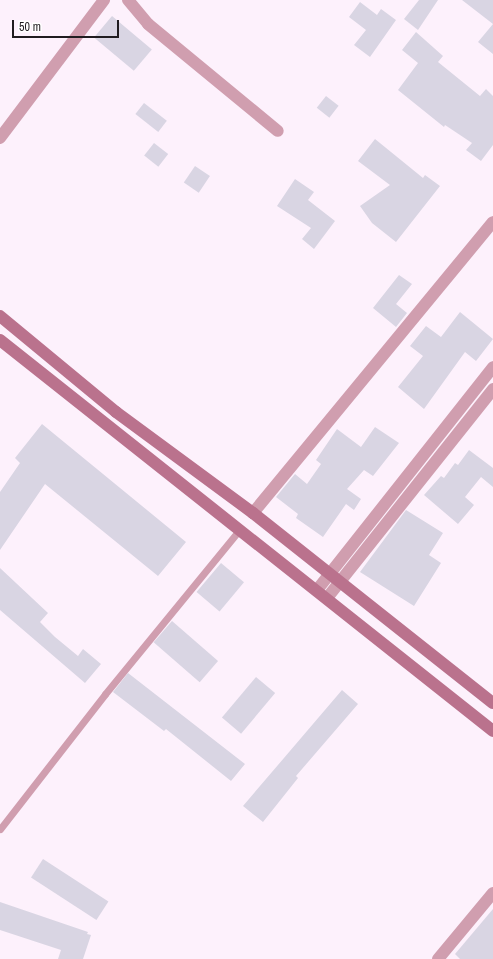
<!DOCTYPE html>
<style>
body{margin:0}
#map{position:relative;width:493px;height:959px;overflow:hidden;background:#fdf1fc;font-family:"Archivo Narrow",sans-serif}
div>[style]{position:absolute}
.building>*{inset:0;background:#d9d5e3;transform-origin:0 0}
.lane>*{height:7px;margin:-3.5px;padding:0 3.5px;transform-origin:3.5px;border-radius:3.5px;background:#d09eaf}
.street>*{height:12px;margin:-6px;padding:0 6px;transform-origin:6px;border-radius:6px;background:#d09eaf}
.secondary>*{height:12px;margin:-6px;padding:0 6px;transform-origin:6px;border-radius:6px;background:#ba728d}
span{translate:-50% -50%;white-space:nowrap;text-align:center;line-height:1.15;-webkit-text-stroke:4px #fff;paint-order:stroke}
.scale{position:absolute;left:12px;top:20px;width:107px;height:18px;box-sizing:border-box;border:2px solid #201c20;border-top:0;padding-left:5px;font-size:12px;line-height:14px;white-space:nowrap;color:#201c20;-webkit-text-stroke:3px #fff;paint-order:stroke}
</style>
<div id="map">
<div class="building">
<i style="clip-path:polygon(419px 0,438px 0,418px 30px,404px 19px)"></i>
<i style="clip-path:polygon(462px 0,493px 0,493px 54px,478px 42px,493px 24px)"></i>
<i style="clip-path:polygon(360px 2px,377px 15px,381px 9px,396px 20px,370px 57px,354px 45px,366px 30px,349px 17px)"></i>
<i style="left:112px;top:16px;width:52px;height:28px;rotate:40deg"></i>
<i style="clip-path:polygon(416px 32px,443px 56px,438px 62px,480px 96px,486px 89px,493px 96px,493px 145px,481px 161px,466px 150px,472px 143px,445px 125px,444px 127px,398px 90px,418px 63px,402px 50px)"></i>
<i style="left:326px;top:96px;width:16px;height:15px;rotate:38deg"></i>
<i style="left:144px;top:103px;width:29px;height:14px;rotate:38deg"></i>
<i style="clip-path:polygon(375px 139px,423px 178px,425px 175px,440px 186px,396px 242px,372px 223px,360px 206px,390px 185px,358px 161px)"></i>
<i style="left:154px;top:143px;width:18px;height:16px;rotate:38deg"></i>
<i style="left:195px;top:166px;width:18px;height:20px;rotate:34deg"></i>
<i style="clip-path:polygon(295px 179px,314px 192px,308px 200px,335px 221px,314px 249px,302px 239px,311px 228px,277px 206px)"></i>
<i style="clip-path:polygon(399px 275px,412px 284px,396px 304px,407px 313px,396px 327px,373px 308px)"></i>
<i style="clip-path:polygon(460px 312px,493px 339px,476px 361px,465px 352px,424px 409px,398px 387px,423px 356px,410px 346px,426px 326px,441px 337px)"></i>
<i style="clip-path:polygon(42px 424px,186px 542px,158px 576px,45px 484px,0 550px,0 492px,20px 463px,15px 458px)"></i>
<i style="clip-path:polygon(375px 427px,399px 443px,373px 476px,364px 470px,347px 489px,361px 499px,354px 510px,346px 504px,323px 537px,296px 518px,298px 514px,276px 497px,295px 474px,307px 484px,321px 464px,316px 460px,337px 429px,361px 447px)"></i>
<i style="clip-path:polygon(469px 450px,493px 468px,493px 487px,481px 477px,465px 497px,474px 505px,458px 524px,424px 495px,441px 476px,444px 478px,455px 463px,458px 465px)"></i>
<i style="clip-path:polygon(406px 510px,443px 533px,429px 555px,441px 563px,414px 606px,360px 572px)"></i>
<i style="left:221px;top:563px;width:30px;height:38px;rotate:40deg"></i>
<i style="clip-path:polygon(0 568px,48px 613px,40px 622px,55px 637px,78px 656px,83px 649px,101px 664px,85px 683px,0 610px)"></i>
<i style="left:172px;top:621px;width:61px;height:28px;rotate:41deg"></i>
<i style="clip-path:polygon(128px 673px,245px 764px,231px 781px,166px 729px,164px 731px,113px 692px)"></i>
<i style="left:256px;top:677px;width:25px;height:53px;rotate:40deg"></i>
<i style="clip-path:polygon(342px 690px,358px 704px,296px 776px,298px 778px,263px 822px,243px 806px)"></i>
<i style="left:43px;top:859px;width:78px;height:22px;rotate:33deg"></i>
<i style="clip-path:polygon(0 902px,88px 932px,87px 934px,91px 935px,83px 959px,58px 959px,61px 950px,0 930px)"></i>
<i style="clip-path:polygon(493px 909px,493px 959px,460px 959px,455px 954px)"></i>
</div>
<div class="lane">
<i style="left:0;top:829px;width:171px;rotate:-52.1deg"></i>
<i style="left:105px;top:694px;width:212px;rotate:-50.7deg"></i>
</div>
<div class="street">
<i style="left:128px;top:0;width:31px;rotate:50deg"></i>
<i style="left:148px;top:24px;width:168px;rotate:39.5deg"></i>
<i style="left:0;top:138px;width:173px;rotate:-53deg"></i>
<i style="left:253px;top:513px;width:377px;rotate:-50.5deg"></i>
<i style="left:317px;top:590px;width:284px;rotate:-51.7deg"></i>
<i style="left:327px;top:598px;width:267px;rotate:-51.5deg"></i>
<i style="left:438px;top:959px;width:86px;rotate:-50.2deg"></i>
</div>
<div class="secondary">
<i style="left:0;top:316px;width:151px;rotate:39.6deg"></i>
<i style="left:116px;top:412px;width:170px;rotate:36.4deg"></i>
<i style="left:253px;top:513px;width:306px;rotate:38.4deg"></i>
<i style="left:0;top:340px;width:629px;rotate:38.42deg"></i>
</div>
<div class="scale">50 m</div>
</div>
